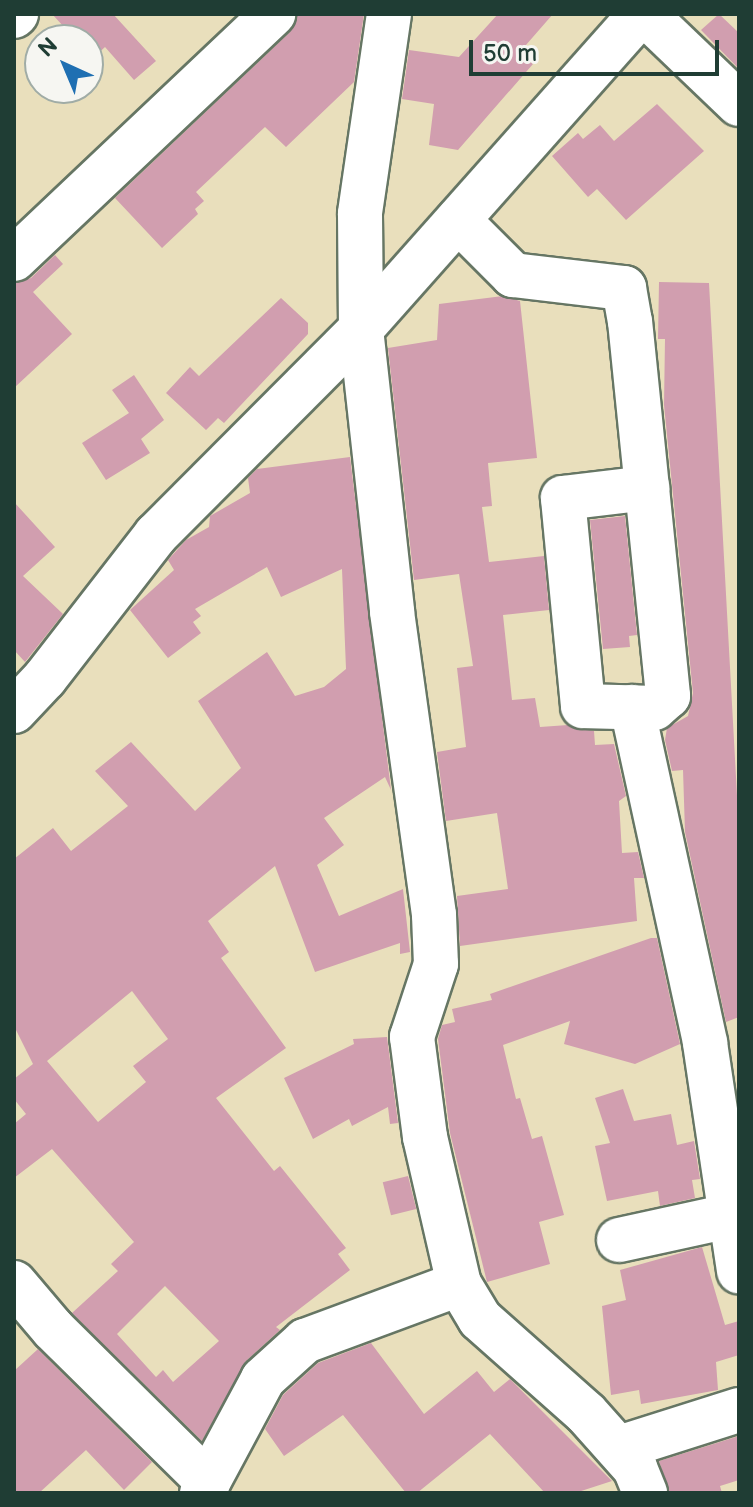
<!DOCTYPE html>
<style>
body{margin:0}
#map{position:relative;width:753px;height:1507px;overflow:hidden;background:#e9dfbc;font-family:"Balsamiq Sans",sans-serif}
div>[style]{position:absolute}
.building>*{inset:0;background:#d19eaf;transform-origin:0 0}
.roads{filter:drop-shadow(2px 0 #667664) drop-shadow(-2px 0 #667664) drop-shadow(0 2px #667664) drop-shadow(0 -2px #667664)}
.minor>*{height:44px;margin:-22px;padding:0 22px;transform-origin:22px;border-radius:22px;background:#fff}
span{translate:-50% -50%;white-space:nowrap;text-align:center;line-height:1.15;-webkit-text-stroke:7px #f6f6f2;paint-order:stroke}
.frame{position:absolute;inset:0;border:16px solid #1f3d34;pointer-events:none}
.north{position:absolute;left:24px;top:24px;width:80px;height:80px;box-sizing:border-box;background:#f6f6f2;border:2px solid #a0aca6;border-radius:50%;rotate:316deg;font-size:22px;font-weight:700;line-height:32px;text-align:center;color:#1f3d34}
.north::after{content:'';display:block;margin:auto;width:28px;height:36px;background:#1f6fb2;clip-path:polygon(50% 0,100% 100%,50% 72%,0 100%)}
.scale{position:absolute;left:469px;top:40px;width:250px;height:36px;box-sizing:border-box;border:4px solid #1f3d34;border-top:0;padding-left:10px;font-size:24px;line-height:28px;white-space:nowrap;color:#1f3d34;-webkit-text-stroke:6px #f6f6f2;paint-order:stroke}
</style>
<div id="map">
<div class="building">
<i style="clip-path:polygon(52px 14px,113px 14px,156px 61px,134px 80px,105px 47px,93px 58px,88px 40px,76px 40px)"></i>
<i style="clip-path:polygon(297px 14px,364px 14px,354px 82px,286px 147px,265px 127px,196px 192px,204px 201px,195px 209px,198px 214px,162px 248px,115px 198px,290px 32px)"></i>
<i style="clip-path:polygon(498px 14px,553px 14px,519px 53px,533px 64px,458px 150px,429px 145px,434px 104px,402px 99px,409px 50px,459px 57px)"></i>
<i style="clip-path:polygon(719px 14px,739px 33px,739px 69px,701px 30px)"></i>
<i style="clip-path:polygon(657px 104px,704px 151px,626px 220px,597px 189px,588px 197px,552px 156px,578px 133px,583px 139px,600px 125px,614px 141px)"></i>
<i style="clip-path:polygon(55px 255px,63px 264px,33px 292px,72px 334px,14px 388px,14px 283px,31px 278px)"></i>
<i style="clip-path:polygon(659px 282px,709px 283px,739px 832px,739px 1017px,726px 1022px,685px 832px,683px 770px,672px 771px,665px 740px,667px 728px,688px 716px,693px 693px,664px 405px,665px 339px,658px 339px)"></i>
<i style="clip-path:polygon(503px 296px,520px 301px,537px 458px,488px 463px,492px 506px,482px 507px,489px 562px,544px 556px,549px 610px,503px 615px,512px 700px,535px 698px,540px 727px,568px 725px,594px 731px,595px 745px,614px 744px,626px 796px,619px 801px,622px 853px,638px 852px,644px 878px,634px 878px,637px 921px,460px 946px,457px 896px,508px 889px,497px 813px,446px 821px,437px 752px,466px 747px,457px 668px,473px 666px,459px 574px,414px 580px,388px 348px,437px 340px,439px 304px)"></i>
<i style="clip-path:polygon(281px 298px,308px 323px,308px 334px,224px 423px,218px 418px,206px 430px,166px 393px,190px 367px,199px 376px)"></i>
<i style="clip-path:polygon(134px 375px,164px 420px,141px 439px,150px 453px,106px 480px,82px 443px,129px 413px,112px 390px)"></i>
<i style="clip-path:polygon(evenodd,350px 457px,391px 790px,385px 777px,324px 818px,344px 845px,317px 865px,339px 916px,403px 889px,410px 952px,400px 954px,400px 943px,315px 972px,275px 866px,208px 921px,229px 952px,221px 958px,286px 1048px,216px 1098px,274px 1171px,280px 1166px,346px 1248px,338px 1254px,350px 1270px,276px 1327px,280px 1330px,246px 1361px,202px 1441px,72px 1313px,118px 1271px,111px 1264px,134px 1242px,52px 1149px,14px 1178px,14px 1124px,26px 1114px,14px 1099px,14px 1079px,33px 1064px,14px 1026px,14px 859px,53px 828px,71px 851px,128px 806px,95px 771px,131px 742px,195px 811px,241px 768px,198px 701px,267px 652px,295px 696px,324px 687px,346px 669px,342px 569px,281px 597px,267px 567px,195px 609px,201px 616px,193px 622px,201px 633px,168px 658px,130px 610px,174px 570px,168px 560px,186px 540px,209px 527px,210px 516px,250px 493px,248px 478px,257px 469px,350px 457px,132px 991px,168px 1039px,133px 1066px,146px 1082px,98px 1122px,47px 1061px,132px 991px,350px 457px,165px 1286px,219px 1341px,173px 1382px,163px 1370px,156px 1377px,117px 1334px,165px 1286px)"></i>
<i style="clip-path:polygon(14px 502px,55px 547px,23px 576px,63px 614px,25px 662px,14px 650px)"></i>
<i style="clip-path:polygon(625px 516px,637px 635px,629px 636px,630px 647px,603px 649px,590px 520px)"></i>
<i style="clip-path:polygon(651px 938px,657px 938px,680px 1044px,635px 1064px,564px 1044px,570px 1021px,503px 1045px,516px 1099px,520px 1098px,532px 1139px,542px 1136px,564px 1215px,539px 1222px,550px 1264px,487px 1282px,450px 1133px,438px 1039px,442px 1025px,455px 1022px,452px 1009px,492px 1000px,490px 994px)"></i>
<i style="clip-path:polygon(387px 1037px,398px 1123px,390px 1124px,388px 1107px,352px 1126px,349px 1119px,313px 1139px,284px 1078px,354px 1044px,353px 1039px)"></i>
<i style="clip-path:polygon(623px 1089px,634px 1121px,671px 1114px,677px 1145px,694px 1141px,700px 1179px,692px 1180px,695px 1198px,660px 1206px,658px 1191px,607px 1201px,595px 1146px,610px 1143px,595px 1098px)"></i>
<i style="left:408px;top:1176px;width:34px;height:26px;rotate:76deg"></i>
<i style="clip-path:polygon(702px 1247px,725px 1325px,739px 1321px,739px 1355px,716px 1362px,718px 1390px,641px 1404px,639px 1390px,611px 1395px,602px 1306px,626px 1300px,620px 1270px)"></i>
<i style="clip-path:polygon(371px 1343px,424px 1414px,477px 1371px,494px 1392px,510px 1379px,612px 1481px,575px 1493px,545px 1493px,490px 1434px,417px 1493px,406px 1493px,343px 1415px,284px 1456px,265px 1429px,283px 1395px,318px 1363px)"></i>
<i style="clip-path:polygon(38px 1349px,152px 1462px,124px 1490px,86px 1450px,39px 1493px,14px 1493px,14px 1371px)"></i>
<i style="clip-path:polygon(739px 1436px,739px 1480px,720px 1486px,722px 1493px,669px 1493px,659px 1461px)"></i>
</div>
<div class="roads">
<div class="minor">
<i style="left:389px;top:14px;width:202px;rotate:98.3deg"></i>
<i style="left:360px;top:214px;width:115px;rotate:89.5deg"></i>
<i style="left:361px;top:329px;width:285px;rotate:83.7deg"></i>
<i style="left:392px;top:612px;width:306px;rotate:82.1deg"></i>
<i style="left:434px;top:915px;width:49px;rotate:87.7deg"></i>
<i style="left:436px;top:964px;width:77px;rotate:108.2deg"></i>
<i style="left:412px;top:1037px;width:101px;rotate:82.6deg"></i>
<i style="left:425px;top:1137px;width:151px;rotate:77deg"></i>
<i style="left:459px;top:1284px;width:41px;rotate:59deg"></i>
<i style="left:480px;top:1319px;width:142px;rotate:41.6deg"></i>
<i style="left:586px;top:1413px;width:74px;rotate:48.3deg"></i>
<i style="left:635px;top:1468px;width:27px;rotate:68deg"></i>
<i style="left:645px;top:14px;width:130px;rotate:43.8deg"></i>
<i style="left:14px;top:16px;width:3px;rotate:-45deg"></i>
<i style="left:458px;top:220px;width:78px;rotate:45deg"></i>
<i style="left:513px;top:275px;width:112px;rotate:6.7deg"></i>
<i style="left:624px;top:288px;width:34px;rotate:80deg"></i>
<i style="left:630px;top:321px;width:377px;rotate:84.2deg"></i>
<i style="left:668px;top:696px;width:18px;rotate:139deg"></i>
<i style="left:654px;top:708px;width:71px;rotate:-178.4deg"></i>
<i style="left:583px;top:706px;width:209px;rotate:-95.5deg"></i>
<i style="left:563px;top:498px;width:85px;rotate:-6.8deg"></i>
<i style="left:14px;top:259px;width:357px;rotate:-43.4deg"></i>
<i style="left:632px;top:707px;width:344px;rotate:77.7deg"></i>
<i style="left:705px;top:1043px;width:231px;rotate:81.5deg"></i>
<i style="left:14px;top:711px;width:45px;rotate:-46.8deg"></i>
<i style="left:45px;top:678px;width:181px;rotate:-52.2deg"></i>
<i style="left:156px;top:535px;width:291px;rotate:-45.1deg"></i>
<i style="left:361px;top:329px;width:421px;rotate:-48.4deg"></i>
<i style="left:619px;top:1240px;width:113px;rotate:-12.3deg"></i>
<i style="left:14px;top:1283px;width:60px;rotate:49.7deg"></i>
<i style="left:53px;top:1329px;width:218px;rotate:44.6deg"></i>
<i style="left:619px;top:1448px;width:126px;rotate:-17.6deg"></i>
<i style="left:202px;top:1493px;width:129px;rotate:-61.8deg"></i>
<i style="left:263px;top:1379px;width:57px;rotate:-42.1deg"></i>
<i style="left:305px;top:1341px;width:164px;rotate:-20.3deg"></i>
</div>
</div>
<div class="frame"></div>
<div class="north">N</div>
<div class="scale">50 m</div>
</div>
